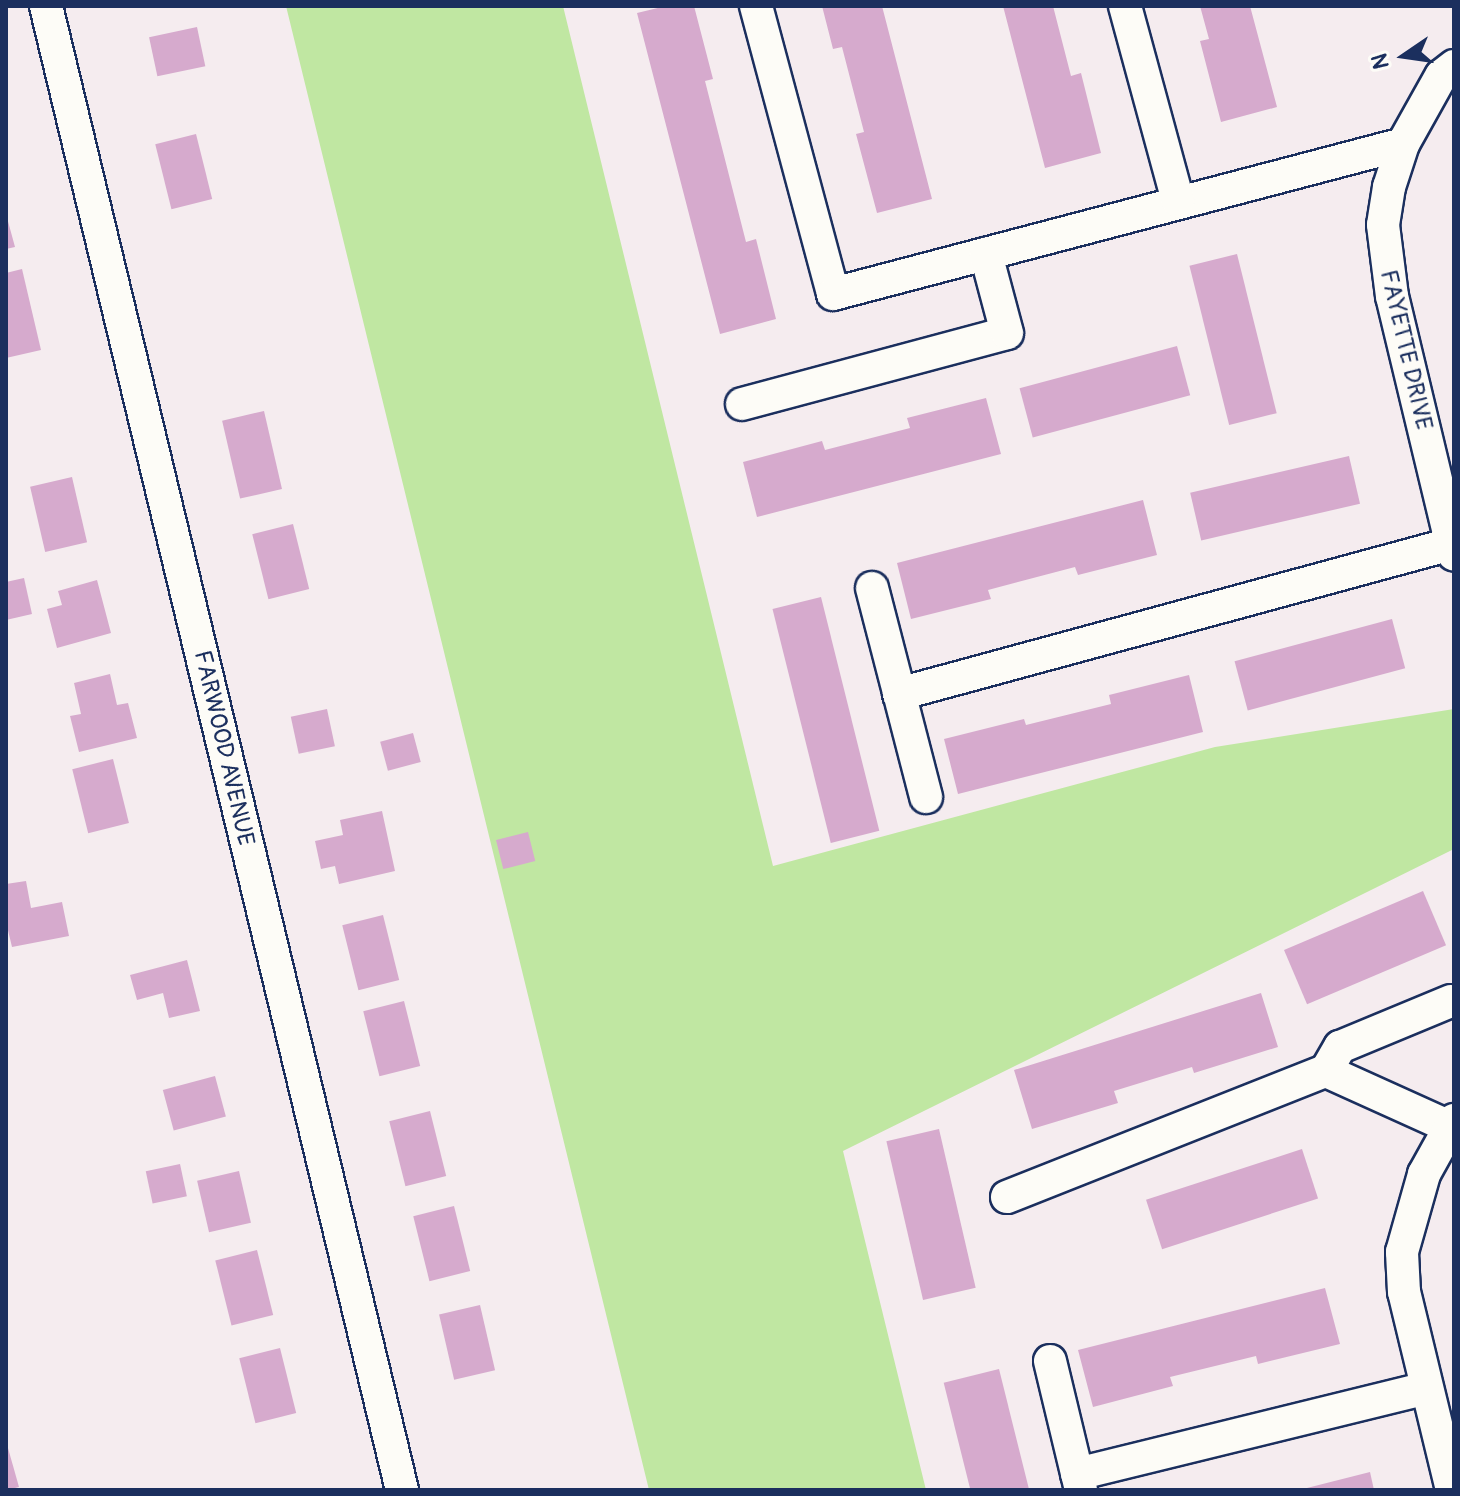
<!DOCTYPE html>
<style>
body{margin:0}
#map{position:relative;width:1460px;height:1496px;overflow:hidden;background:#f5ecef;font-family:Pangolin,sans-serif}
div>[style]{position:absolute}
.green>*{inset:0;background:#c0e7a2}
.building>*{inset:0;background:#d6aacd;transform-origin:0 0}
.roads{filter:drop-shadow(2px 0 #1b2f5e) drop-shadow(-2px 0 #1b2f5e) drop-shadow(0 2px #1b2f5e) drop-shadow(0 -2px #1b2f5e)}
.minor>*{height:32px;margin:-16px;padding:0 16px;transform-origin:16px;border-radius:16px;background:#fdfcf7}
span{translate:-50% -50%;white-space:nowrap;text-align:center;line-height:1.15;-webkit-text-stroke:6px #fdfcf7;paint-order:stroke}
.street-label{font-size:24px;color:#1b2f5e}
.frame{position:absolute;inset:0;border:8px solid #1b2f5e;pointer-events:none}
.north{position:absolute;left:1364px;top:16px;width:80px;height:80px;-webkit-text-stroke:6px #fdfcf7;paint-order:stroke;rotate:257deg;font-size:22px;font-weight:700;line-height:32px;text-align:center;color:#1b2f5e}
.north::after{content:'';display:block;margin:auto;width:28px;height:36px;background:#1b2f5e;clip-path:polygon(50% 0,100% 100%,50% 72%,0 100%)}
</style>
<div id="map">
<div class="green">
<i style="clip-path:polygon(286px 6px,563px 6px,773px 866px,1215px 747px,1454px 709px,1454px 849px,843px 1151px,926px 1490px,649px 1490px)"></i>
</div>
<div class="building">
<i style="clip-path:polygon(666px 6px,694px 6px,713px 79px,705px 81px,746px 242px,756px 239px,776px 319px,720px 334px,637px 13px)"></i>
<i style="clip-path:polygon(822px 6px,882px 6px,932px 199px,877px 213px,856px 134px,864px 132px,842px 47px,833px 49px)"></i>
<i style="clip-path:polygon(1003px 6px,1053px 6px,1071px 76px,1081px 73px,1101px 153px,1045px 168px)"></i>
<i style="clip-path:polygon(1200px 6px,1250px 6px,1277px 107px,1221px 122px,1200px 41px,1209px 39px)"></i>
<i style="left:197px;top:27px;width:40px;height:49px;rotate:78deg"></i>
<i style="left:196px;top:134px;width:67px;height:42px;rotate:76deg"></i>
<i style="clip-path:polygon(6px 214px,15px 247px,6px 249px)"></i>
<i style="left:1237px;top:254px;width:164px;height:49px;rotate:76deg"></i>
<i style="clip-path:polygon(22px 269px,41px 350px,6px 358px,6px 273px)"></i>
<i style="left:1177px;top:346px;width:51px;height:163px;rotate:75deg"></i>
<i style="clip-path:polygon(986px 398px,1001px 454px,757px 517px,743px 462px,822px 441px,825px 450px,910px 428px,907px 418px)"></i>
<i style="left:264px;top:411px;width:80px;height:43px;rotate:77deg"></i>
<i style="left:1349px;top:456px;width:49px;height:163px;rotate:77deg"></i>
<i style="left:72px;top:477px;width:67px;height:43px;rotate:77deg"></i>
<i style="clip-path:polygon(1143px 500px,1157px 555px,1078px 575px,1075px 567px,988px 590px,991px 599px,911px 619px,897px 563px)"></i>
<i style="left:293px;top:524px;width:67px;height:42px;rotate:76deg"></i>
<i style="clip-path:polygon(24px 578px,32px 614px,6px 620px,6px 582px)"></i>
<i style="clip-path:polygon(97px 580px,111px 633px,57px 648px,47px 609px,62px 605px,58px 591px)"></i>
<i style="left:821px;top:597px;width:241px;height:50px;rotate:76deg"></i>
<i style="left:1392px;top:619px;width:51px;height:163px;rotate:75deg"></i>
<i style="clip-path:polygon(110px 674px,117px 705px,128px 703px,137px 738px,79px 752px,70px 716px,81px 714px,74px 683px)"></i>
<i style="clip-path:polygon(1189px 675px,1203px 732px,958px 794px,944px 739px,1024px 719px,1026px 725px,1111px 704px,1109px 695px)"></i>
<i style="left:327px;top:709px;width:38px;height:37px;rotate:78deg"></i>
<i style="left:413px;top:733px;width:30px;height:34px;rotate:75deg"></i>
<i style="left:113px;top:759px;width:66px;height:42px;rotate:76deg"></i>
<i style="clip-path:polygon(382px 811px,395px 871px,339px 884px,335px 866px,321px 869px,315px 841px,343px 835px,340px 820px)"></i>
<i style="left:528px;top:832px;width:30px;height:33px;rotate:76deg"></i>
<i style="clip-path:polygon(26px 881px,31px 908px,62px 902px,69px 936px,12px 947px,6px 922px,6px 884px)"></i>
<i style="left:1423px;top:891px;width:59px;height:151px;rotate:67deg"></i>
<i style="left:383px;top:915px;width:67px;height:42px;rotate:76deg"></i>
<i style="clip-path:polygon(187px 960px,200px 1011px,169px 1018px,163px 993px,137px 1000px,130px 975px)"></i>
<i style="clip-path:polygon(1261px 993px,1278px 1047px,1194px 1073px,1192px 1067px,1114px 1091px,1118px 1103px,1032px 1129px,1014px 1070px)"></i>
<i style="left:404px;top:1001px;width:67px;height:42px;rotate:76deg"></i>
<i style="left:215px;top:1076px;width:42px;height:54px;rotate:75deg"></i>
<i style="left:430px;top:1111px;width:67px;height:42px;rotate:76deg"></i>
<i style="left:939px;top:1129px;width:163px;height:54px;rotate:77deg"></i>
<i style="left:1302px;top:1149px;width:52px;height:164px;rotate:72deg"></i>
<i style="left:180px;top:1164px;width:33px;height:35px;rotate:78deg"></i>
<i style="left:239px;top:1171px;width:53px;height:43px;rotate:77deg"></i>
<i style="left:454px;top:1206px;width:67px;height:42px;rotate:76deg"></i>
<i style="left:257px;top:1250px;width:67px;height:43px;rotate:76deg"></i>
<i style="clip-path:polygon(1325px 1288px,1340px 1344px,1258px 1364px,1256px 1356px,1170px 1377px,1173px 1386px,1093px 1407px,1078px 1350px)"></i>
<i style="left:480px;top:1305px;width:67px;height:42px;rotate:77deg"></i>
<i style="left:280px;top:1348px;width:67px;height:42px;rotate:76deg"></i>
<i style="left:999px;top:1369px;width:125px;height:57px;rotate:76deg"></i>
<i style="clip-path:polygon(6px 1441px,19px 1487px,7px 1490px,6px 1490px)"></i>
<i style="clip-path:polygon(1370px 1472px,1374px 1490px,1303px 1490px,1303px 1489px)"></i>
</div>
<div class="roads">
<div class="minor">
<i style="left:46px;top:6px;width:1526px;rotate:76.51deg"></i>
<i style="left:756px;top:6px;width:298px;rotate:75deg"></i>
<i style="left:833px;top:294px;width:589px;rotate:-14.74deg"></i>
<i style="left:1125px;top:6px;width:202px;rotate:74.8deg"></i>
<i style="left:1454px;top:66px;width:16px;rotate:142deg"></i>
<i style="left:1441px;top:76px;width:78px;rotate:119.2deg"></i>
<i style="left:1403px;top:144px;width:45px;rotate:108deg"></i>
<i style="left:1389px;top:187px;width:38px;rotate:99deg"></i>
<i style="left:1383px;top:225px;width:72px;rotate:82.8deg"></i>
<i style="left:1392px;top:296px;width:266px;rotate:76.5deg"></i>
<i style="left:742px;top:404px;width:274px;rotate:-15deg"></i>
<i style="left:1007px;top:333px;width:82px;rotate:-104.9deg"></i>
<i style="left:872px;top:588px;width:216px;rotate:75.5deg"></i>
<i style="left:899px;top:694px;width:572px;rotate:-15.2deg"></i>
<i style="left:1326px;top:1071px;width:136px;rotate:24.3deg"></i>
<i style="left:1007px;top:1197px;width:343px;rotate:-21.6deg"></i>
<i style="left:1326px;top:1071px;width:28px;rotate:-60deg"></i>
<i style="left:1340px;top:1047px;width:120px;rotate:-22.5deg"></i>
<i style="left:1050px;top:1361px;width:133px;rotate:76.5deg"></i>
<i style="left:1077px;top:1474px;width:360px;rotate:-13.8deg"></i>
<i style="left:1452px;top:1490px;width:204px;rotate:-103.6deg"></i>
<i style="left:1404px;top:1292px;width:40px;rotate:-92.9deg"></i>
<i style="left:1402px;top:1252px;width:81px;rotate:-74.2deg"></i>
<i style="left:1424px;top:1174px;width:62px;rotate:-60.9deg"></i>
</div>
</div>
<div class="street-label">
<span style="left:1406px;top:350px;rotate:77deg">FAYETTE DRIVE</span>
<span style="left:224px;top:748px;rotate:77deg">FARWOOD AVENUE</span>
</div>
<div class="frame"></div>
<div class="north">N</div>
</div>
